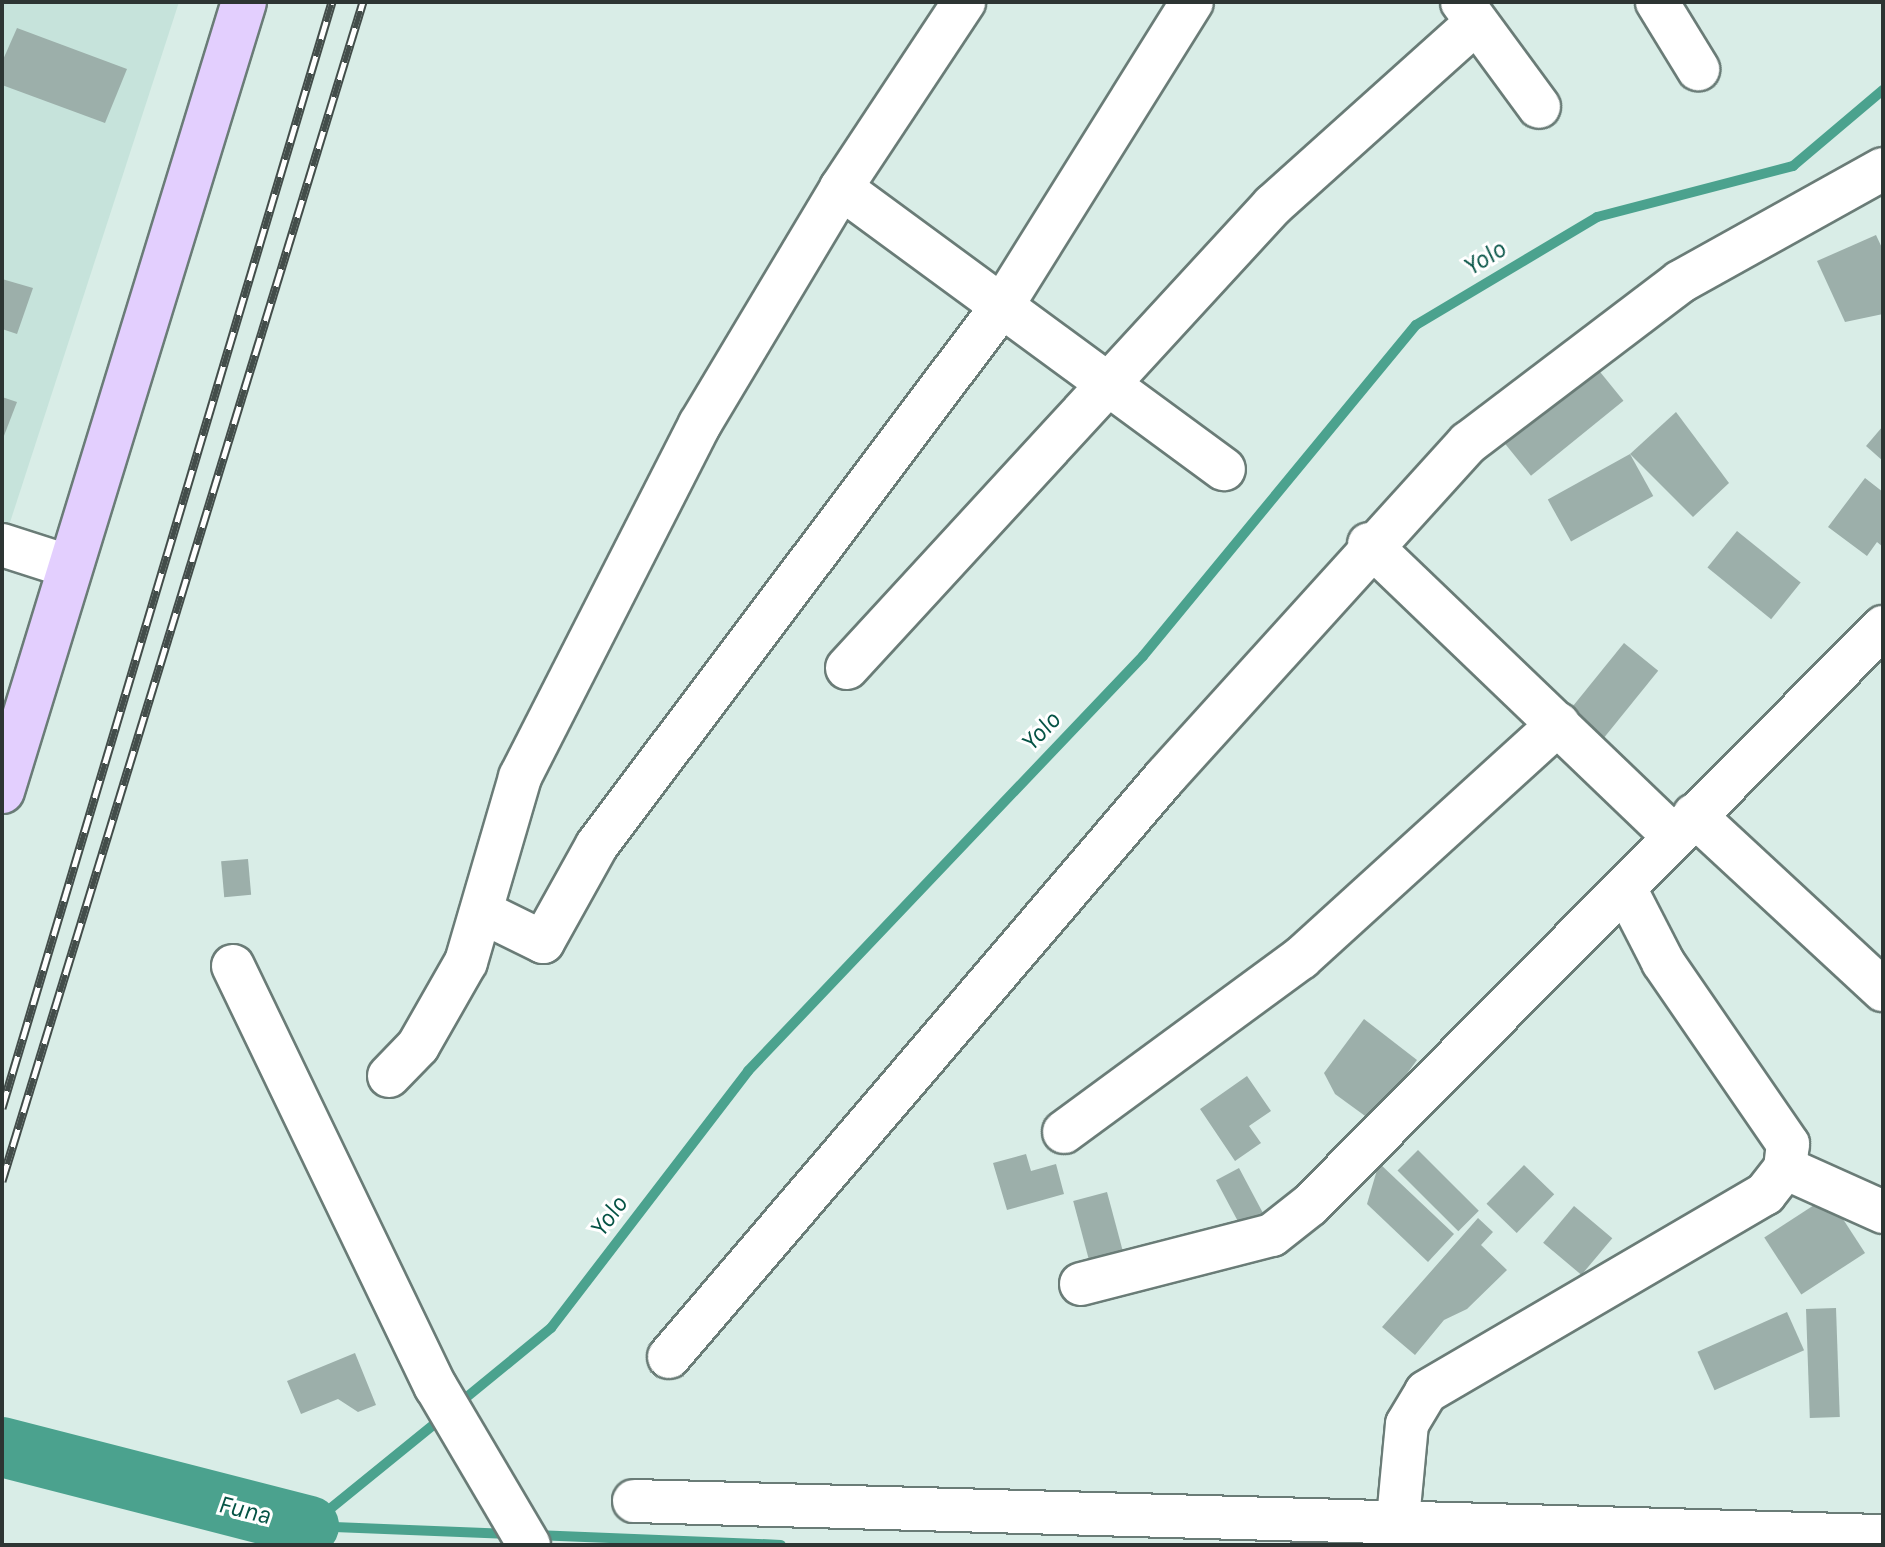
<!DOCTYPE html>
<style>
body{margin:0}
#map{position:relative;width:1885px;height:1547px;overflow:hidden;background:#d9ede7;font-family:Karla,sans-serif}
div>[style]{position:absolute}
.built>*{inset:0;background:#c6e3db}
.stream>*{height:10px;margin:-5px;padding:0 5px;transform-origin:5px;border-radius:5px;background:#4ba28e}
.river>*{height:60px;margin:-30px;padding:0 30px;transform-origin:30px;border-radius:30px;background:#4ba28e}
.building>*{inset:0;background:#9cafaa;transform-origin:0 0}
.roads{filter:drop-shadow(2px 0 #6a7c77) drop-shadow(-2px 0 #6a7c77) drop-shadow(0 2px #6a7c77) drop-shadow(0 -2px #6a7c77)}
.minor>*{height:42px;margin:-21px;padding:0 21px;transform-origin:21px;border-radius:21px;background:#fff}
.major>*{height:44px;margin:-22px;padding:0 22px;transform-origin:22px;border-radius:22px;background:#e3cffe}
.rail>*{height:9px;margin-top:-4.5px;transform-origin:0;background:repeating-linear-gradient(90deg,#fff 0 18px,#434d4a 0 36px);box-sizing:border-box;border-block:2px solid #434d4a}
span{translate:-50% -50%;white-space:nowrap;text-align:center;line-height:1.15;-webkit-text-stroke:6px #fff;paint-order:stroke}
.water-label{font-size:26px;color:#055345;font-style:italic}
.frame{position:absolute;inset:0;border:4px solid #2d3533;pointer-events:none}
</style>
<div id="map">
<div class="built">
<i style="clip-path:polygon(2px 2px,179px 2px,2px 547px)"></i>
</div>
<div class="stream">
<i style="left:457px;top:1405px;width:122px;rotate:-39.3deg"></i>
<i style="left:551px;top:1328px;width:324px;rotate:-52.5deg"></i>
<i style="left:748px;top:1071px;width:573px;rotate:-46.41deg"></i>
<i style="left:1143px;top:656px;width:429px;rotate:-50.5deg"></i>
<i style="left:1416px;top:325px;width:211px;rotate:-30.8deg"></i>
<i style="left:1597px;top:217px;width:203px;rotate:-14.6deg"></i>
<i style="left:1793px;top:166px;width:118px;rotate:-40.2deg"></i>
<i style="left:309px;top:1526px;width:171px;rotate:-39.1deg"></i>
<i style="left:309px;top:1526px;width:202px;rotate:2.3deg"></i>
<i style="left:535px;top:1535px;width:246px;rotate:2.3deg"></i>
</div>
<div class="river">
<i style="left:2px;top:1447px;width:317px;rotate:14.4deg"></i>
</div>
<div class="building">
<i style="clip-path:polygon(17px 28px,127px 69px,105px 123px,2px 85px,2px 62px)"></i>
<i style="clip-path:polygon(1876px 235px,1883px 250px,1883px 314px,1845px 322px,1817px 261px)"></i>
<i style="clip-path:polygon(2px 279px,33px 288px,17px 334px,2px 329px)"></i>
<i style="left:1592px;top:362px;width:50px;height:119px;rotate:51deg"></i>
<i style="clip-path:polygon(2px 397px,17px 402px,2px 441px)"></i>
<i style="clip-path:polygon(1676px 412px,1729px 483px,1693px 517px,1630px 454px)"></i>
<i style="clip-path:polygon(1883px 426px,1883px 461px,1866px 446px)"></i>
<i style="left:1630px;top:454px;width:48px;height:94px;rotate:61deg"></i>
<i style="clip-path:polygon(1865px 478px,1883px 492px,1883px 547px,1877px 542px,1867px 556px,1828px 527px)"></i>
<i style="left:1737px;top:531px;width:82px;height:47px;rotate:39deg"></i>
<i style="left:1624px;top:643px;width:44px;height:90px;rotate:39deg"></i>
<i style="left:248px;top:859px;width:36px;height:27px;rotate:85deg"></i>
<i style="clip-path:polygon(1364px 1019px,1417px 1060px,1372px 1121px,1335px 1094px,1324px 1073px)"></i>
<i style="clip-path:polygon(1247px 1076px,1271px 1111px,1249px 1126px,1261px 1143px,1235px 1161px,1200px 1109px)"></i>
<i style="left:1418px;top:1150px;width:86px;height:29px;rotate:45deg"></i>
<i style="clip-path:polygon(1026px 1154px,1031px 1171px,1056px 1164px,1064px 1194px,1007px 1210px,993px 1163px)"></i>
<i style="clip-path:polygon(1379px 1163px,1454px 1234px,1428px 1262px,1367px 1204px)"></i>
<i style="left:1524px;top:1165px;width:42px;height:54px;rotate:44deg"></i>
<i style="left:1239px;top:1168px;width:55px;height:26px;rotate:62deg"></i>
<i style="left:1107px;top:1192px;width:68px;height:35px;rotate:75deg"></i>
<i style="left:1828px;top:1196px;width:68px;height:76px;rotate:57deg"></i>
<i style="left:1574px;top:1206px;width:50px;height:48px;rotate:40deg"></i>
<i style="clip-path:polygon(1478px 1218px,1493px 1232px,1481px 1245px,1507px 1270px,1467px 1309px,1444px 1320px,1415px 1355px,1382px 1327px)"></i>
<i style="left:1836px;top:1308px;width:109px;height:30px;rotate:88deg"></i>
<i style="left:1787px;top:1312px;width:42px;height:98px;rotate:66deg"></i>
<i style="clip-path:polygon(355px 1353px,376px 1405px,358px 1412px,338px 1399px,301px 1414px,287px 1381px)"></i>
</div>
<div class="roads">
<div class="minor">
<i style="left:1462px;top:2px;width:130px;rotate:53.7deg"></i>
<i style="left:1657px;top:2px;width:79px;rotate:58.5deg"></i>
<i style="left:841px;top:188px;width:475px;rotate:36.3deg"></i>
<i style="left:1369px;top:544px;width:420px;rotate:43.8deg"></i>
<i style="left:2px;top:545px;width:72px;rotate:17.7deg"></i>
<i style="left:847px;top:668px;width:629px;rotate:-47.38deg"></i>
<i style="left:1273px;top:205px;width:273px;rotate:-41.9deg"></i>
<i style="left:1694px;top:815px;width:258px;rotate:42.8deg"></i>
<i style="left:482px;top:912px;width:68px;rotate:26.2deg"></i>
<i style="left:543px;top:942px;width:111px;rotate:-60.9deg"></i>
<i style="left:597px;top:845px;width:674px;rotate:-53.08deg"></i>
<i style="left:1002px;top:306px;width:358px;rotate:-58deg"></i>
<i style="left:233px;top:966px;width:467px;rotate:64.3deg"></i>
<i style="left:436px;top:1387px;width:183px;rotate:59.5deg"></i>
<i style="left:389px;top:1076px;width:42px;rotate:-46deg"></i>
<i style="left:418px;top:1046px;width:97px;rotate:-60.3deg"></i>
<i style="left:466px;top:962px;width:193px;rotate:-73.7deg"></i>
<i style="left:520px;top:777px;width:396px;rotate:-63deg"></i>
<i style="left:700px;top:424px;width:275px;rotate:-59.1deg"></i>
<i style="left:841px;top:188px;width:223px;rotate:-56.5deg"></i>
<i style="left:1064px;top:1132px;width:294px;rotate:-36.3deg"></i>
<i style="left:1301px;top:958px;width:348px;rotate:-42.3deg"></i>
<i style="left:1785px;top:1168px;width:107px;rotate:24.2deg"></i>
<i style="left:1081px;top:1284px;width:197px;rotate:-14.4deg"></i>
<i style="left:1272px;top:1235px;width:48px;rotate:-38.3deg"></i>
<i style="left:1310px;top:1205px;width:814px;rotate:-45.25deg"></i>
<i style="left:669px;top:1357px;width:763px;rotate:-49.46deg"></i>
<i style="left:1165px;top:777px;width:451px;rotate:-47.8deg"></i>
<i style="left:1468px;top:443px;width:266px;rotate:-37.2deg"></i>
<i style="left:1680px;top:282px;width:232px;rotate:-29.1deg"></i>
<i style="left:634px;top:1501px;width:1249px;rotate:1.61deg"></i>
<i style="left:1398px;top:1519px;width:95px;rotate:-84.6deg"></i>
<i style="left:1407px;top:1424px;width:37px;rotate:-59deg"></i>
<i style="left:1426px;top:1392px;width:393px;rotate:-30.3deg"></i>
<i style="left:1765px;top:1194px;width:33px;rotate:-52deg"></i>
<i style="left:1785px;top:1168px;width:24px;rotate:-83deg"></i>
<i style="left:1788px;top:1144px;width:221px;rotate:-124.5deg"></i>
<i style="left:1663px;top:962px;width:83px;rotate:-117.2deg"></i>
</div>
<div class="major">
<i style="left:2px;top:791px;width:825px;rotate:-72.95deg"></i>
</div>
</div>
<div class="rail">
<i style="left:2px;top:1108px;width:1154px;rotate:-73.39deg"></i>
<i style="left:2px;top:1181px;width:1233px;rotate:-72.98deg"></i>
</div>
<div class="water-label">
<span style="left:1485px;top:258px;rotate:-31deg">Yolo</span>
<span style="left:1041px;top:731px;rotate:-46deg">Yolo</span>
<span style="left:609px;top:1216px;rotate:-53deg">Yolo</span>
<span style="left:245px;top:1510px;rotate:14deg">Funa</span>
</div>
<div class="frame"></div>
</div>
